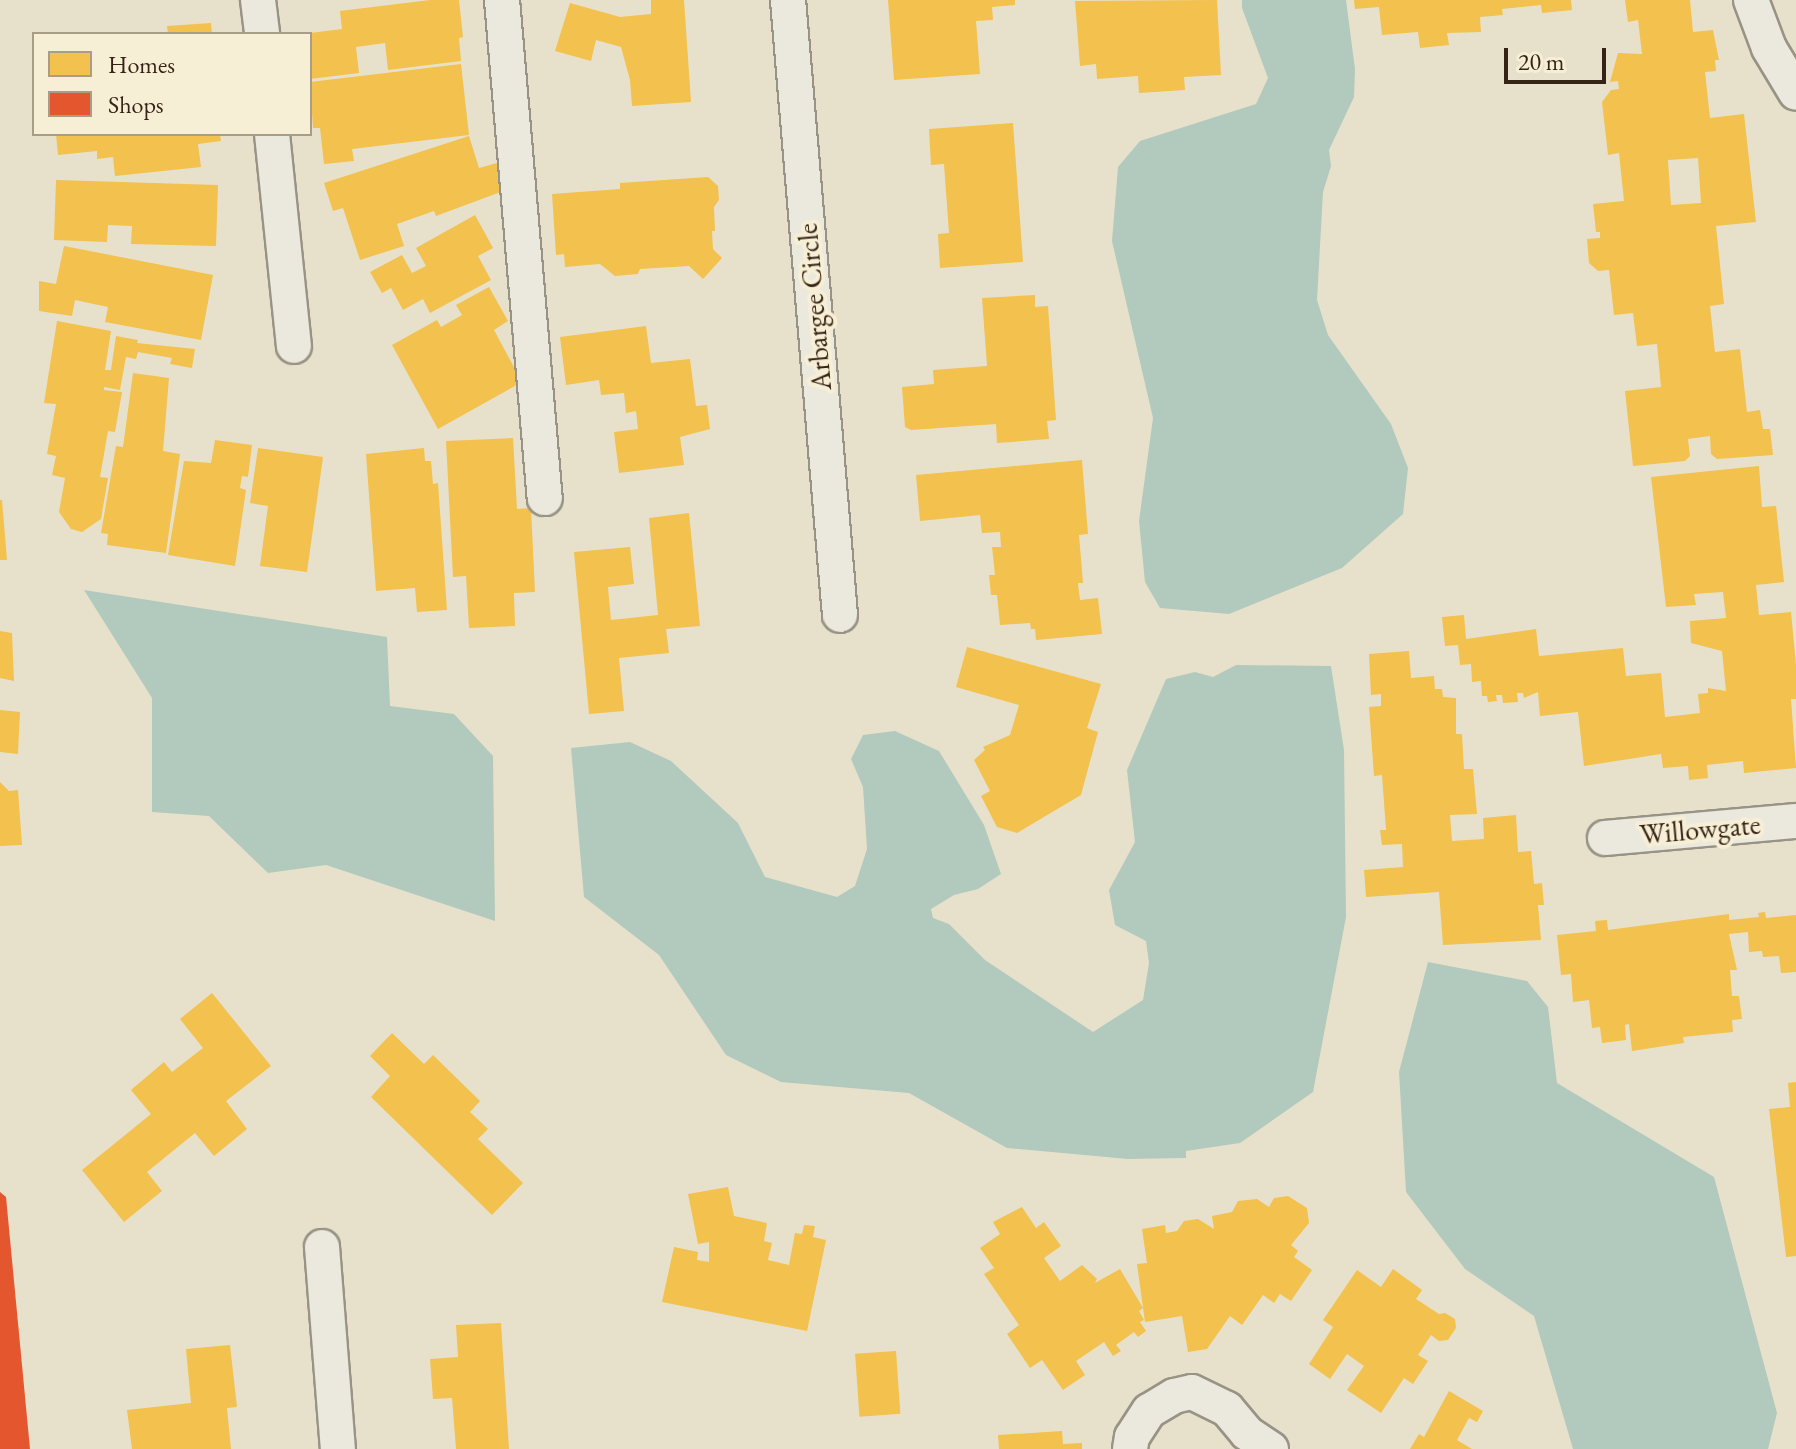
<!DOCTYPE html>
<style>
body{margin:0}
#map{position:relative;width:1796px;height:1449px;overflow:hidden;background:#e7e1cb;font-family:"EB Garamond",serif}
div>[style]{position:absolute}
.water>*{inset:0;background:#b2c9bd}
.homes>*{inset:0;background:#f2c14e;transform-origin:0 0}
.shops>*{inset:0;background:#e4572e}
.roads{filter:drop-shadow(2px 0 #989385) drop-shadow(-2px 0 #989385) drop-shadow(0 2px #989385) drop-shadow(0 -2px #989385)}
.minor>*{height:34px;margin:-17px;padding:0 17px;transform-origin:17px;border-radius:17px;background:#ebe8dd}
span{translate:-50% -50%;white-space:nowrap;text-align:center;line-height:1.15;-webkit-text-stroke:8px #f7efd5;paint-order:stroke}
.street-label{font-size:28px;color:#352315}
.legend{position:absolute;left:32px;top:32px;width:280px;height:104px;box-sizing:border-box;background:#f7efd5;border:2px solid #a99d88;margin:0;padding:10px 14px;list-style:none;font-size:24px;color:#352315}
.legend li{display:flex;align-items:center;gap:16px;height:40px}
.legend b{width:40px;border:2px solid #a99d88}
.scale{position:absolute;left:1504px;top:48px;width:102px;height:36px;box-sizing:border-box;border:4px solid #352315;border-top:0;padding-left:10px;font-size:24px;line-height:28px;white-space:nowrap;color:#352315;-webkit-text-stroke:6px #f7efd5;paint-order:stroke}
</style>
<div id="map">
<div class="water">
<i style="clip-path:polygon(1242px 0,1346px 0,1355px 69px,1354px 97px,1329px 150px,1331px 166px,1323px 192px,1317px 300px,1328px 335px,1391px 424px,1408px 468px,1403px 514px,1342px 568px,1229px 614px,1160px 608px,1145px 582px,1139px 521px,1153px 418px,1112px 241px,1118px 167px,1140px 141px,1256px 104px,1268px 78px,1242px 8px)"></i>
<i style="clip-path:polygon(84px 590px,387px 637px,390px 706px,454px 714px,493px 756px,495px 921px,326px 865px,268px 873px,209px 816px,152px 812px,152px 698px)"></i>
<i style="clip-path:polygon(1236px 665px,1331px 666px,1344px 750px,1346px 917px,1313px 1092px,1240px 1143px,1186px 1151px,1186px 1158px,1128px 1159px,1007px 1148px,909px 1093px,781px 1082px,726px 1055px,659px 955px,584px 897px,571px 748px,630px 742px,671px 761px,738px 823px,765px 877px,837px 897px,855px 886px,867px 849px,863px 787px,851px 759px,863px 735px,895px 731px,939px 751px,984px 825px,1001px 874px,978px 889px,954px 895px,931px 909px,933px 918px,949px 924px,985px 960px,1093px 1032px,1143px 1000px,1149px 963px,1146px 941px,1115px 925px,1109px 890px,1135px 842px,1127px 770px,1166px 679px,1195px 672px,1213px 677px)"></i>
<i style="clip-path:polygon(1428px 962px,1527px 981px,1548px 1007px,1557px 1083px,1714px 1177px,1777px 1413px,1768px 1449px,1573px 1449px,1534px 1316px,1465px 1269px,1406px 1192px,1399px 1072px)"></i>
</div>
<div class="homes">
<i style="clip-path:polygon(430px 0,459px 0,463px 37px,459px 38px,461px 61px,388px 70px,385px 43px,356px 47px,359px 73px,310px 79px,310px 33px,342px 29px,340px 11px)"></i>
<i style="clip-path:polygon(651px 0,684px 0,691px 102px,632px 106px,630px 80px,621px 47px,596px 40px,591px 61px,555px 51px,570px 3px,620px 17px,651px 14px)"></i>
<i style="clip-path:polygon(888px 0,1015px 0,1015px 5px,992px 7px,993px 20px,976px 21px,980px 74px,894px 80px)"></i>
<i style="clip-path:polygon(1217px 0,1221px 75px,1184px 77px,1185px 90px,1139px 93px,1138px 76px,1097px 79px,1096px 64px,1080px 66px,1075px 1px)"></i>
<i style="clip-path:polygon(1354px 0,1571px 0,1572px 10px,1542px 13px,1541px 5px,1502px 9px,1503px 15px,1480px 17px,1481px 32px,1447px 33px,1449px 45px,1420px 48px,1418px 32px,1382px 35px,1379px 7px,1355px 9px)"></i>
<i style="clip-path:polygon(evenodd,1625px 0,1690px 0,1693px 32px,1713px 30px,1719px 60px,1715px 60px,1716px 71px,1705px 72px,1710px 118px,1744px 114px,1756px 222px,1716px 226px,1724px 304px,1710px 306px,1715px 352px,1740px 349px,1747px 412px,1760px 410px,1763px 429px,1770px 429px,1773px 455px,1717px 459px,1711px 454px,1710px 436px,1688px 439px,1690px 456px,1685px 461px,1633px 466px,1625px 391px,1661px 387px,1657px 344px,1637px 346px,1633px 313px,1614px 315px,1609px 270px,1598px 271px,1589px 263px,1587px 239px,1600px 238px,1600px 232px,1596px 232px,1593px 204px,1624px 201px,1619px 153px,1608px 155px,1602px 102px,1611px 90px,1619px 89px,1618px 81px,1610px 82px,1618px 53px,1642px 54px,1638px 20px,1628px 22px,1625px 0,1698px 158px,1701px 203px,1671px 205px,1668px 160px,1698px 158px)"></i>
<i style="clip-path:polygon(211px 23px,212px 34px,168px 34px,167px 26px)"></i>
<i style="clip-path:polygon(461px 64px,469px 135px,352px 149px,354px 161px,324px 164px,320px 128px,313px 128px,310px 82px)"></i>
<i style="clip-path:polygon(1013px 123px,1023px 262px,940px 268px,938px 234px,949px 233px,944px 164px,931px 165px,929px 129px)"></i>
<i style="clip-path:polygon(56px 134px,220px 134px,221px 141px,198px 144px,201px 167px,115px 176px,113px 157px,97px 159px,97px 151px,58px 155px)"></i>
<i style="clip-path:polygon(469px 136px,479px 168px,497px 163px,506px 190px,436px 216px,434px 211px,397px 224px,404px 246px,360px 260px,343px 208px,333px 211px,324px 183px)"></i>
<i style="clip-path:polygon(708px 177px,718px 186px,719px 200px,714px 207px,715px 231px,712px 231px,713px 249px,722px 258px,703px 279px,689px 266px,640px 269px,638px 274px,615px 276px,600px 264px,565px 267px,564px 254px,556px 255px,552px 194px,620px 189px,620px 183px)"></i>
<i style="clip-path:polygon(56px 180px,218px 185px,216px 246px,131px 244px,132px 226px,108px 225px,107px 242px,54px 240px)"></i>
<i style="clip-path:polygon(475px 215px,493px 248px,478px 256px,491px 280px,430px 313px,423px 299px,403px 310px,391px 288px,382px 293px,370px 272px,402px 255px,412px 273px,426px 266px,416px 248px)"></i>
<i style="clip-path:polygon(64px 246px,213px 275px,201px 340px,105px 322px,108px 307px,75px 300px,72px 316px,39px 311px,39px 281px,56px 284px)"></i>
<i style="clip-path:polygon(489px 287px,508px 321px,494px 330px,522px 382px,438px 429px,392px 345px,437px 320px,441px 327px,462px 315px,456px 305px)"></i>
<i style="clip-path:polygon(1035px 295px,1035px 307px,1048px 306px,1056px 420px,1047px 421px,1049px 439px,997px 443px,996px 424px,911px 430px,905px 427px,902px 387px,934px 384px,933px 370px,987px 366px,982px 298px)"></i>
<i style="clip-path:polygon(57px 321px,111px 331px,105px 370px,111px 370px,116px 336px,138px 340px,137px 343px,195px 349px,192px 368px,170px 364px,172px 358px,138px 352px,136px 359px,126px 357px,120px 390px,104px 387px,104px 390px,122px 392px,115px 432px,108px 431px,100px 477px,108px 478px,101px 519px,82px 532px,71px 529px,59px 512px,65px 478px,52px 475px,56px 456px,47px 454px,56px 404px,44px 403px)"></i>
<i style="clip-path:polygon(646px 326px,651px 363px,690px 359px,696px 406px,707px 405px,710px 429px,680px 437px,684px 465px,619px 473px,614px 432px,638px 429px,636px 411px,626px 413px,624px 393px,601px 395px,599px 380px,566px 385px,560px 337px)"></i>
<i style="clip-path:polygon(133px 373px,169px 378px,163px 451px,180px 454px,166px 553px,107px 545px,108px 534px,101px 533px,116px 446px,123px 447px)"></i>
<i style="clip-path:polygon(513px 438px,517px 509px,531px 508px,535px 592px,514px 593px,515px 626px,469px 628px,466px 576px,453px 577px,446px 441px)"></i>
<i style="clip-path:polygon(215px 440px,252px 445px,248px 477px,242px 476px,240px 488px,246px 490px,235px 566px,168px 555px,184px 461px,211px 463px)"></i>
<i style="clip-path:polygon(258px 448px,323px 457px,307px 572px,260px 566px,268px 506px,250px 503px)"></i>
<i style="clip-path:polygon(424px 448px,425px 461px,431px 461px,433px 484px,438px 483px,447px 610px,417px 612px,415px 588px,376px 591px,366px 454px)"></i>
<i style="clip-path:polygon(1082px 460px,1088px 534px,1079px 535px,1083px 583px,1078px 583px,1080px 600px,1098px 598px,1102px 634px,1036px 640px,1035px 629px,1031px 629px,1030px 623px,1000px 625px,997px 595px,991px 595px,989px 575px,995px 575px,992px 547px,1001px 547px,1000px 532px,982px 533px,980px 515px,920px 521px,916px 475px)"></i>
<i style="clip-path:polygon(1759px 466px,1762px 507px,1776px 506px,1784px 582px,1756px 585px,1759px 615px,1791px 612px,1796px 665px,1796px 699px,1791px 699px,1796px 768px,1744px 773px,1743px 761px,1707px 765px,1708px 778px,1689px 780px,1688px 766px,1663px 768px,1661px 754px,1584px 766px,1578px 712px,1540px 716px,1538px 692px,1524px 698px,1523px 693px,1517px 693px,1518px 702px,1503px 703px,1502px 695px,1496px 695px,1497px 701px,1488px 702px,1487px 696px,1482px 696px,1481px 681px,1472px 682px,1471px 664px,1460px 665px,1458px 645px,1445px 646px,1442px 617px,1464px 615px,1466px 639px,1536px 629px,1539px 656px,1623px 648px,1626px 676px,1661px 673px,1665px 717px,1700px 713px,1698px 694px,1708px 693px,1708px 688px,1726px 691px,1722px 651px,1691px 643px,1690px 621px,1726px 618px,1723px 592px,1694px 594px,1696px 605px,1666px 607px,1651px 477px)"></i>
<i style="clip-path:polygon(0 500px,2px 500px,7px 560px,0 560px)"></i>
<i style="clip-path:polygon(689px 513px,700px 626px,666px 629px,669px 653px,619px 658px,624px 711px,589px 714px,574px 552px,630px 547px,634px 584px,608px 587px,611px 620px,658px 615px,649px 518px)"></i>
<i style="clip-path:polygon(0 631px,12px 633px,14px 681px,0 678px)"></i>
<i style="clip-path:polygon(967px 647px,1101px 684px,1087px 728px,1098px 732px,1081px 795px,1017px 833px,997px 827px,981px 796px,990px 791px,974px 760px,985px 750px,983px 747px,1010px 735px,1019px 705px,956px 687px)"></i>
<i style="clip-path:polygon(1409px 651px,1411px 678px,1434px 676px,1435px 689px,1442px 689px,1443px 697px,1456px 698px,1456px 734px,1462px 734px,1464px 769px,1473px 769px,1477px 814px,1450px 815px,1452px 841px,1484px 839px,1483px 818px,1516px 815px,1518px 852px,1531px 851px,1534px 884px,1542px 883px,1544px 905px,1538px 905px,1541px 940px,1443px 945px,1439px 892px,1366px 897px,1364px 870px,1403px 867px,1402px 844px,1382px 845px,1380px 830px,1386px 830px,1382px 775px,1374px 776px,1369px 707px,1381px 706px,1381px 694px,1371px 695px,1369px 654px)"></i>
<i style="clip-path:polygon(0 710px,20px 712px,18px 754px,0 752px)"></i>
<i style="clip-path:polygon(0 782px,9px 791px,18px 790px,22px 845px,0 846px)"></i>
<i style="clip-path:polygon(1765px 912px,1766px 918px,1796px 915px,1796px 972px,1781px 973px,1779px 956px,1763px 957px,1762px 951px,1749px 952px,1748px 932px,1729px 934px,1737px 970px,1730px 970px,1732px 996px,1739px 996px,1742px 1019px,1732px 1020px,1733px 1032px,1683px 1037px,1684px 1043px,1632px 1051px,1629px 1024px,1625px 1025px,1626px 1040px,1602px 1043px,1600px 1027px,1592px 1028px,1589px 1000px,1573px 1002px,1571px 974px,1561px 975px,1557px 935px,1596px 931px,1595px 921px,1607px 920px,1608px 930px,1729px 914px,1729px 920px,1759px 917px,1758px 913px)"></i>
<i style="clip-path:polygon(212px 993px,271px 1066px,226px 1101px,247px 1129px,214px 1156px,195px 1133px,147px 1172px,162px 1191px,124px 1222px,82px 1170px,151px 1114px,131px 1090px,164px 1062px,172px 1072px,203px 1048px,180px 1019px)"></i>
<i style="clip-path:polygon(392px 1033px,424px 1064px,433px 1055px,480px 1101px,470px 1112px,488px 1129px,478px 1139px,523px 1183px,492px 1215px,371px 1097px,390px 1076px,370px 1056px)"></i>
<i style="clip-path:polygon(1796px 1082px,1796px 1256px,1786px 1257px,1769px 1109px,1790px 1107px,1788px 1083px)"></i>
<i style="clip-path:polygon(728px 1187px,734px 1216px,767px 1223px,764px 1241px,772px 1243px,768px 1260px,789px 1265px,795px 1233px,802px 1234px,804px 1225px,815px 1226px,813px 1237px,826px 1240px,807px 1331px,662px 1302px,674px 1247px,698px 1252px,697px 1260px,709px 1262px,709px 1242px,698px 1244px,688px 1194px)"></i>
<i style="clip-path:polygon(1288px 1196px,1307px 1208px,1309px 1223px,1291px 1245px,1298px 1251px,1294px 1257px,1312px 1270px,1291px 1301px,1280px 1294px,1274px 1303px,1263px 1295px,1242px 1325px,1230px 1316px,1207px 1349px,1188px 1352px,1182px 1316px,1145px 1322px,1137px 1264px,1147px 1263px,1142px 1229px,1165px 1225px,1166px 1233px,1177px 1231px,1184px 1221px,1198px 1219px,1214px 1229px,1212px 1216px,1232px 1212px,1238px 1201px,1257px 1199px,1269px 1207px,1274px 1198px)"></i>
<i style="clip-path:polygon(1022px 1207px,1036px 1228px,1044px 1222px,1061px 1246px,1044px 1258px,1060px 1281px,1082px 1265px,1097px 1279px,1095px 1283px,1120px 1269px,1143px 1308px,1139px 1311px,1144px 1320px,1140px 1322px,1146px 1331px,1138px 1337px,1134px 1332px,1116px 1345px,1121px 1351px,1113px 1356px,1104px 1342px,1076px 1361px,1085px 1375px,1063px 1390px,1042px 1360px,1030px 1368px,1007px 1334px,1019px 1325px,984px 1274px,994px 1268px,980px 1248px,1000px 1234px,993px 1222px)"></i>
<i style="clip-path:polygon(1393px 1269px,1422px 1290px,1416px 1299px,1439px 1314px,1445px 1313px,1455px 1319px,1456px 1328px,1448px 1340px,1439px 1341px,1431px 1335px,1418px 1355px,1428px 1361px,1413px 1384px,1404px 1378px,1381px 1413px,1347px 1390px,1364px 1366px,1347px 1354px,1330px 1379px,1309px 1364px,1333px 1327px,1323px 1320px,1357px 1270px,1381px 1287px)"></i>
<i style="clip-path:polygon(501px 1323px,509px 1449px,456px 1449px,452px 1398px,433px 1399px,430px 1359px,458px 1357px,456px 1325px)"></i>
<i style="clip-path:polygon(230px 1345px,237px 1407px,227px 1408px,231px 1449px,132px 1449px,127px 1410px,191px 1403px,186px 1349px)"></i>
<i style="left:896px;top:1351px;width:63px;height:41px;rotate:86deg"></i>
<i style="clip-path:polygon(1449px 1391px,1483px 1411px,1477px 1422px,1469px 1418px,1457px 1440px,1472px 1449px,1410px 1449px,1419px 1434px,1424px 1437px)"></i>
<i style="clip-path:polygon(1062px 1431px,1063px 1444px,1082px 1443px,1082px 1449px,999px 1449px,998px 1435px)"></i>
</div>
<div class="shops">
<i style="clip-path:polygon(0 1192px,6px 1197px,30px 1449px,0 1449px)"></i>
</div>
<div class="roads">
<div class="minor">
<i style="left:258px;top:0;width:34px;rotate:83deg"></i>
<i style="left:502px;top:0;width:500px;rotate:85.1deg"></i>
<i style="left:788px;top:0;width:617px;rotate:85.17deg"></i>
<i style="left:1751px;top:0;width:51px;rotate:69.4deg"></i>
<i style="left:1769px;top:48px;width:52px;rotate:59deg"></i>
<i style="left:272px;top:134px;width:213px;rotate:84.1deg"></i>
<i style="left:1605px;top:838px;width:192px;rotate:-5.1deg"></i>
<i style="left:322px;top:1247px;width:203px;rotate:85.5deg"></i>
<i style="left:1130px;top:1449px;width:12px;rotate:-81deg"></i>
<i style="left:1132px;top:1437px;width:31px;rotate:-57deg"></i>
<i style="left:1149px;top:1411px;width:29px;rotate:-31deg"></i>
<i style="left:1174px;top:1396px;width:18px;rotate:-13deg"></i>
<i style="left:1192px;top:1392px;width:39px;rotate:26deg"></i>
<i style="left:1227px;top:1409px;width:31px;rotate:50deg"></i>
<i style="left:1247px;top:1433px;width:29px;rotate:34deg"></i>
</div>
</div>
<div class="street-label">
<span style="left:814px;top:307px;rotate:-95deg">Arbargee Circle</span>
<span style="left:1700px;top:829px;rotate:-5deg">Willowgate</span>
</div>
<ul class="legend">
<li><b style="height:22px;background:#f2c14e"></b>Homes</li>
<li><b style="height:22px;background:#e4572e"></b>Shops</li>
</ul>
<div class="scale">20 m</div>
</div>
